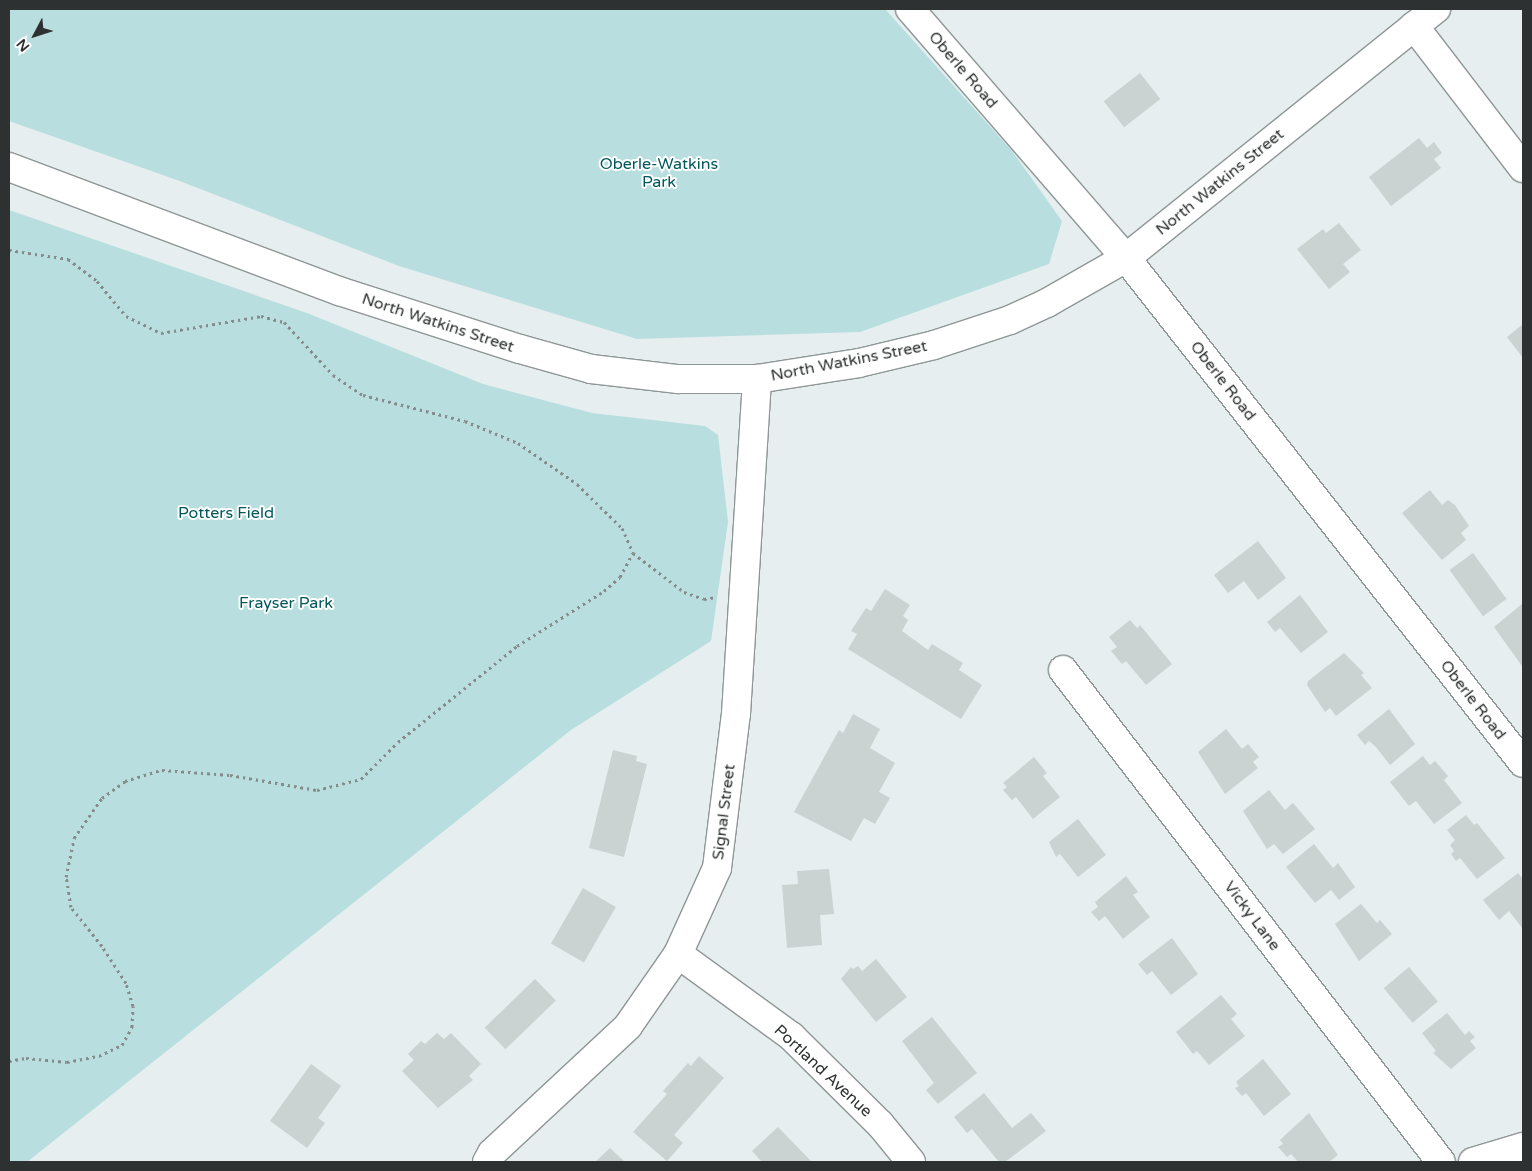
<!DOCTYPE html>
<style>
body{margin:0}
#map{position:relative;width:1532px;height:1171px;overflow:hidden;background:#e6eeef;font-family:"Varela Round",sans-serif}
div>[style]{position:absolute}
.green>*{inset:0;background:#b8dedf}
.building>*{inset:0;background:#cad2d2;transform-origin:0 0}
.path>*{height:3px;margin-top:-1.5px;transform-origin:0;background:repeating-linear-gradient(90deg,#858b8b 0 2.5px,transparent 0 6.5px)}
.roads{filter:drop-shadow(1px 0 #8f9696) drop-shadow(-1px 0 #8f9696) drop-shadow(0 1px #8f9696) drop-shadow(0 -1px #8f9696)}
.minor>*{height:28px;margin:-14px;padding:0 14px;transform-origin:14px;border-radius:14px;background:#fff}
.major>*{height:28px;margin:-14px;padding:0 14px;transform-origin:14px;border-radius:14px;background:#fff}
span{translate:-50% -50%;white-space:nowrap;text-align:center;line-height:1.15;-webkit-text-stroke:4px #fff;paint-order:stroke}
.street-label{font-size:16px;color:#2e3131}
.park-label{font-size:16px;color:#02575a}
.frame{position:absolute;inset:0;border:10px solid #2e3131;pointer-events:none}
.north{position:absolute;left:10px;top:10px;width:50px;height:50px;-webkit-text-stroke:4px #fff;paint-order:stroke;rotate:230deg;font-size:14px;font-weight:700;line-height:20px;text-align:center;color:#2e3131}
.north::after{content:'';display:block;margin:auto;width:18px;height:22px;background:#2e3131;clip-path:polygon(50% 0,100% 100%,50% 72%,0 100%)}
</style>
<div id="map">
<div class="green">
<i style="clip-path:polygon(9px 9px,885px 9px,1012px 151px,1062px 221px,1049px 264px,860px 332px,637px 339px,399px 266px,177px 180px,9px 121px)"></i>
<i style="clip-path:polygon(9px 210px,307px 313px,483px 384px,592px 413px,705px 426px,718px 435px,728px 522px,711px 641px,571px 730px,27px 1162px,9px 1162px)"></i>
</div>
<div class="building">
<i style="left:1140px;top:73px;width:33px;height:46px;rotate:52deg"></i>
<i style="clip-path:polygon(1419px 138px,1427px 148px,1434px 142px,1442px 153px,1434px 159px,1441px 168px,1391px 206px,1369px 177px)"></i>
<i style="clip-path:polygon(1339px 223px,1361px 250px,1343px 264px,1350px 272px,1329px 289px,1297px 249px,1323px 229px,1326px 233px)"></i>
<i style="clip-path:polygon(1523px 324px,1523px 358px,1507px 337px)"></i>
<i style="clip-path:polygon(1430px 490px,1442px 505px,1448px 500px,1455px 505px,1469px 526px,1461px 533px,1466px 540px,1442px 560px,1402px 513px)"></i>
<i style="clip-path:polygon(1258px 541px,1286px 578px,1258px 600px,1244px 581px,1228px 593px,1214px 575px)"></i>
<i style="left:1473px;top:553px;width:57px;height:29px;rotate:54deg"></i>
<i style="clip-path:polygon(885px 589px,910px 605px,903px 616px,908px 620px,902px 631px,928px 650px,932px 644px,963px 663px,959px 670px,982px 685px,961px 719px,848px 649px,857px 634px,851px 631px,866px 608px,871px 611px)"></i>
<i style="clip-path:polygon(1300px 595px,1328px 632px,1301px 653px,1280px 628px,1275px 632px,1267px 622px)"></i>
<i style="clip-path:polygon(1522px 604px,1523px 665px,1522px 666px,1494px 627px)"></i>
<i style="clip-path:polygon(1130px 620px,1137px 628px,1140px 625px,1172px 664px,1146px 685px,1126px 661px,1122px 664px,1111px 651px,1117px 647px,1109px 637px)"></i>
<i style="clip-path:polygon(1344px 653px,1364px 673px,1361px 675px,1372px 688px,1336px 716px,1330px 708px,1325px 712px,1307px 685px,1308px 681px)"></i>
<i style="clip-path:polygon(1389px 709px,1415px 744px,1390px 765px,1375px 746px,1369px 741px,1365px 745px,1357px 735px)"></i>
<i style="clip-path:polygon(853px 714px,880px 729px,870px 748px,895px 763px,879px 792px,890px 798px,875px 824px,864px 818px,851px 841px,794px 812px,839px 730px,843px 733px)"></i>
<i style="clip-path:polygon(1226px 729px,1242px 749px,1248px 744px,1259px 757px,1253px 762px,1258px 768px,1225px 794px,1198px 752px)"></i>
<i style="clip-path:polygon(613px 750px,637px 756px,636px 761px,647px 764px,624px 857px,589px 848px)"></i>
<i style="clip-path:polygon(1423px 756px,1430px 765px,1435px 761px,1448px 776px,1444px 780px,1462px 803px,1434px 824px,1416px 801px,1409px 806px,1390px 782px)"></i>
<i style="clip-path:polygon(1034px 757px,1047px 773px,1043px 776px,1060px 797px,1033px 819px,1016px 797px,1012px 800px,1003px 790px,1007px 787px,1003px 783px)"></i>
<i style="clip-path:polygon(1269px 790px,1285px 810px,1293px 803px,1315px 829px,1283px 854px,1274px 844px,1267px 849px,1243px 811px)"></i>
<i style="clip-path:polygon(1466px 815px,1474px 825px,1477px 823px,1505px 858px,1477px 879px,1460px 858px,1456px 861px,1451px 854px,1454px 851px,1450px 845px,1455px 840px,1447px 830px)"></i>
<i style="clip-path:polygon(1078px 819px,1106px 855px,1078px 877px,1060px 854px,1056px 857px,1049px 842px)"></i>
<i style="clip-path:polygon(1314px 844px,1333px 868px,1338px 863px,1355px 887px,1339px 900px,1331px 890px,1315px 903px,1286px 867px)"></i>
<i style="clip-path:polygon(829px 869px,834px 914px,820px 915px,822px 945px,787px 948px,782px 885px,798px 884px,797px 871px)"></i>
<i style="clip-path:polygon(1518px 873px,1523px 879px,1523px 929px,1509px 911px,1499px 920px,1483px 900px)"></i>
<i style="clip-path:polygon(1126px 876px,1138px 892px,1133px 895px,1150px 917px,1123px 939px,1105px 916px,1099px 921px,1091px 912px,1098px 907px,1095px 902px)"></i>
<i style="left:583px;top:888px;width:38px;height:64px;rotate:30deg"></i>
<i style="clip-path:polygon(1361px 904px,1377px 923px,1380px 920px,1392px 934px,1359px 961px,1335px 924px)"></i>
<i style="clip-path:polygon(1172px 938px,1198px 974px,1171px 995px,1152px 971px,1147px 975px,1138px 964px)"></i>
<i style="clip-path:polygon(876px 959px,907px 997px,876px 1022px,841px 979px,851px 967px,853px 969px,858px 966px,862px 971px)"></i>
<i style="left:1409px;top:967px;width:45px;height:33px;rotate:50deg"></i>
<i style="left:535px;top:979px;width:30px;height:70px;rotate:46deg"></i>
<i style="clip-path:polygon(1221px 995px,1237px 1014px,1231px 1019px,1245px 1036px,1209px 1065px,1197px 1051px,1193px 1054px,1176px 1032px)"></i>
<i style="clip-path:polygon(1447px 1013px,1465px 1035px,1469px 1031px,1475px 1037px,1470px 1041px,1476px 1048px,1451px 1069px,1433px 1053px,1436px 1051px,1422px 1033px)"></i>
<i style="clip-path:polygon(932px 1017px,977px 1073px,938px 1104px,926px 1090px,934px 1083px,902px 1041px)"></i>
<i style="clip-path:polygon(437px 1033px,444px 1039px,451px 1033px,481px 1064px,469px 1076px,473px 1080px,438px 1108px,402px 1071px,414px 1060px,408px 1054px,421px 1041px,425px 1044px)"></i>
<i style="clip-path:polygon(699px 1056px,724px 1078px,674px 1135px,683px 1143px,667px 1161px,633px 1132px,667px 1094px,663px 1091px,688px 1063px,691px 1066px)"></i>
<i style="clip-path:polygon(1263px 1059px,1291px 1094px,1264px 1116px,1246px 1093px,1242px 1096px,1235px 1088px,1239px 1086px,1236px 1082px)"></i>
<i style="clip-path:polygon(311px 1064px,341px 1086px,318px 1118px,325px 1123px,307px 1148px,270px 1121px)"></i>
<i style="clip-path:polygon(984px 1093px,1012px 1128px,1031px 1113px,1046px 1131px,1005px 1162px,999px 1162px,972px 1129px,967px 1133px,954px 1117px)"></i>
<i style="clip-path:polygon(1309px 1113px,1338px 1155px,1329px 1162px,1298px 1162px,1291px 1154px,1287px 1157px,1278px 1147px,1283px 1144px,1280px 1140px)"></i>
<i style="clip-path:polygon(778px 1127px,812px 1162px,762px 1162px,752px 1151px)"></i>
<i style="clip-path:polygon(610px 1148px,625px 1162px,595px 1162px)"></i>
</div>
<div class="path">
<i style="left:9px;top:250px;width:60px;rotate:8.7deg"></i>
<i style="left:68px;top:259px;width:36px;rotate:37deg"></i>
<i style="left:97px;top:281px;width:45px;rotate:50.4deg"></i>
<i style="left:126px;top:316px;width:39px;rotate:26deg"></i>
<i style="left:161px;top:333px;width:101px;rotate:-9.6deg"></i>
<i style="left:261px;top:316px;width:24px;rotate:15deg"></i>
<i style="left:284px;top:322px;width:72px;rotate:47.2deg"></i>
<i style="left:333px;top:375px;width:36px;rotate:34deg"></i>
<i style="left:363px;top:395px;width:105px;rotate:14.3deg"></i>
<i style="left:465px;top:421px;width:57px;rotate:22.5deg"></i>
<i style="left:518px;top:443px;width:72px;rotate:34.8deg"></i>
<i style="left:577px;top:484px;width:63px;rotate:44.4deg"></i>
<i style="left:622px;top:528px;width:27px;rotate:66deg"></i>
<i style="left:633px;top:553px;width:64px;rotate:37.4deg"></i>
<i style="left:684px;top:592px;width:21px;rotate:19deg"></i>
<i style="left:704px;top:599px;width:12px;rotate:-9deg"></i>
<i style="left:9px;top:1061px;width:17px;rotate:-10deg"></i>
<i style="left:26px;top:1058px;width:41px;rotate:5.6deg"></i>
<i style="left:67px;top:1062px;width:33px;rotate:-11deg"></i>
<i style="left:99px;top:1056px;width:25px;rotate:-26deg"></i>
<i style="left:122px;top:1045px;width:21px;rotate:-61deg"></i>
<i style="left:132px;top:1027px;width:21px;rotate:-87deg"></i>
<i style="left:133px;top:1006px;width:24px;rotate:-107deg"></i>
<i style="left:126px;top:983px;width:44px;rotate:-123deg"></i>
<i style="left:102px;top:946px;width:50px;rotate:-128.5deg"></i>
<i style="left:71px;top:907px;width:30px;rotate:-99deg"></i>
<i style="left:66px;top:877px;width:40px;rotate:-78deg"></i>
<i style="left:74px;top:838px;width:49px;rotate:-55deg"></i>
<i style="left:102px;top:798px;width:29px;rotate:-36deg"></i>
<i style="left:125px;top:781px;width:39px;rotate:-17deg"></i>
<i style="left:162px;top:770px;width:68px;rotate:4.2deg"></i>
<i style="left:230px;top:775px;width:88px;rotate:9.8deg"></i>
<i style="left:317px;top:790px;width:45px;rotate:-14deg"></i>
<i style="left:361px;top:779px;width:52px;rotate:-45deg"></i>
<i style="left:398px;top:742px;width:153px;rotate:-38.9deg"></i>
<i style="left:517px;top:646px;width:103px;rotate:-32.3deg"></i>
<i style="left:604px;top:591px;width:21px;rotate:-41deg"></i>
<i style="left:620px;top:577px;width:27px;rotate:-62deg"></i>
</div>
<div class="roads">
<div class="minor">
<i style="left:910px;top:9px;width:330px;rotate:49.1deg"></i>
<i style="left:1126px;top:258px;width:642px;rotate:51.83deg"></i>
<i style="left:1414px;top:26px;width:179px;rotate:52.5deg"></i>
<i style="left:1063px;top:670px;width:620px;rotate:52.47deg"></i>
<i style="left:678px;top:954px;width:140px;rotate:36deg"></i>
<i style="left:791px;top:1036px;width:125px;rotate:44.7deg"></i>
<i style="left:880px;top:1124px;width:49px;rotate:50.8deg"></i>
<i style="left:487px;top:1162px;width:10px;rotate:-61deg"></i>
<i style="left:492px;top:1153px;width:186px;rotate:-43deg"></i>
<i style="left:628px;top:1026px;width:88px;rotate:-55.2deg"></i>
<i style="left:678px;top:954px;width:94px;rotate:-65.6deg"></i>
<i style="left:717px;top:868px;width:155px;rotate:-83deg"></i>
<i style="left:736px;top:714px;width:336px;rotate:-86.4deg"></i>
<i style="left:1473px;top:1162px;width:52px;rotate:-16.7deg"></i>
</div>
<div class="major">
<i style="left:9px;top:167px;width:353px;rotate:20.6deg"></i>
<i style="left:339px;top:291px;width:190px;rotate:17.8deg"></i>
<i style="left:520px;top:349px;width:74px;rotate:15.7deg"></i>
<i style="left:591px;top:369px;width:88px;rotate:6.6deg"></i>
<i style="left:678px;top:379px;width:79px"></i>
<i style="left:757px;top:379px;width:103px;rotate:-8.9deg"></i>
<i style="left:859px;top:363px;width:77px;rotate:-13.5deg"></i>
<i style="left:934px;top:345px;width:80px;rotate:-18.2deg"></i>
<i style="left:1010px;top:320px;width:41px;rotate:-24.7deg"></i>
<i style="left:1047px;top:303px;width:91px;rotate:-29.7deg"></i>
<i style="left:1126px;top:258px;width:398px;rotate:-38.8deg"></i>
</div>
</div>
<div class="street-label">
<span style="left:963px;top:70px;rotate:49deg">Oberle Road</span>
<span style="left:1220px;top:182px;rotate:-39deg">North Watkins Street</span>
<span style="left:438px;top:323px;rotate:18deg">North Watkins Street</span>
<span style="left:849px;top:361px;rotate:-11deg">North Watkins Street</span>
<span style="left:1223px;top:381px;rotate:52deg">Oberle Road</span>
<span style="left:1473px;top:700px;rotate:52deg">Oberle Road</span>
<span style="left:724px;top:812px;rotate:-83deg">Signal Street</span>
<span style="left:1252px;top:916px;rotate:53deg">Vicky Lane</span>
<span style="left:823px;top:1071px;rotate:43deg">Portland Avenue</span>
</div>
<div class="park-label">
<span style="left:659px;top:173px">Oberle-Watkins<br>Park</span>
<span style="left:226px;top:513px">Potters Field</span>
<span style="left:286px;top:603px">Frayser Park</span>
</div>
<div class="frame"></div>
<div class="north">N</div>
</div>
